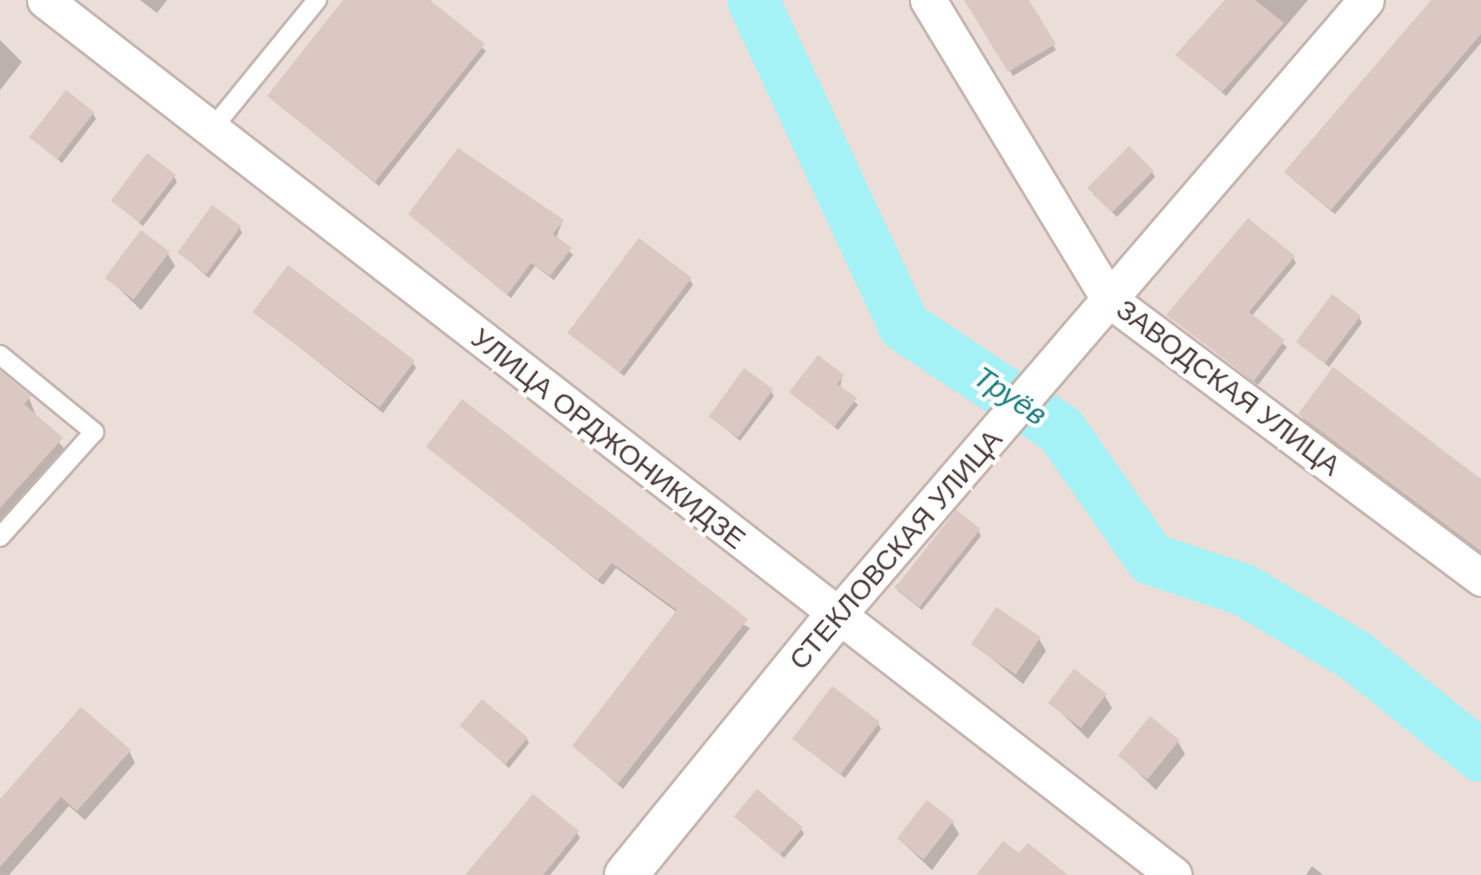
<!DOCTYPE html>
<meta charset="utf-8">
<style>
body{margin:0}
#map{position:relative;width:1481px;height:875px;overflow:hidden;background:#f6efeb;font-family:Helvetica,sans-serif}
div>[style]{position:absolute}
.residential>*{inset:0;background:#ebded8;transform-origin:0 0}
.shadow>*{inset:0;background:#0003}
.river>*{height:52px;margin:-26px;padding:0 26px;transform-origin:26px;border-radius:26px;background:#a4f2f6}
.building>*{inset:0;background:#dcc8c2;transform-origin:0 0}
.roads{filter:drop-shadow(2px 0 #c6b5af) drop-shadow(-2px 0 #c6b5af) drop-shadow(0 2px #c6b5af) drop-shadow(0 -2px #c6b5af)}
.service>*{height:18px;margin:-9px;padding:0 9px;transform-origin:9px;border-radius:9px;background:#fff}
.minor>*{height:35px;margin:-17.5px;padding:0 17.5px;transform-origin:17.5px;border-radius:17.5px;background:#fff}
.tertiary>*{height:42px;margin:-21px;padding:0 21px;transform-origin:21px;border-radius:21px;background:#fff}
span{translate:-50% -50%;white-space:nowrap;text-align:center;line-height:1.15;-webkit-text-stroke:8px #fff;paint-order:stroke}
.street-label{font-size:28px;color:#4b3c38}
.water-label{font-size:30px;color:#1f7e83;font-style:italic}
</style>
<div id="map">
<div class="residential">
<i style="left:0;top:0;width:1481px;height:875px"></i>
</div>
<div class="shadow">
<i style="clip-path:polygon(140px 0,167px 0,157px 13px)"></i>
<i style="clip-path:polygon(348px 0,426px 0,486px 51px,379px 186px,270px 97px)"></i>
<i style="clip-path:polygon(966px 0,1026px 0,1056px 50px,1013px 76px)"></i>
<i style="clip-path:polygon(1225px 0,1308px 0,1226px 96px,1178px 55px)"></i>
<i style="clip-path:polygon(1435px 0,1481px 0,1481px 43px,1335px 214px,1290px 177px)"></i>
<i style="clip-path:polygon(0 40px,22px 62px,0 90px)"></i>
<i style="clip-path:polygon(93px 113px,96px 119px,62px 163px,33px 138px)"></i>
<i style="clip-path:polygon(1152px 172px,1155px 177px,1117px 217px,1093px 194px)"></i>
<i style="clip-path:polygon(174px 176px,177px 182px,143px 226px,114px 201px)"></i>
<i style="clip-path:polygon(411px 215px,562px 222px,556px 239px,573px 255px,554px 280px,535px 266px,511px 298px)"></i>
<i style="clip-path:polygon(239px 227px,242px 233px,209px 278px,179px 252px)"></i>
<i style="clip-path:polygon(168px 254px,175px 266px,141px 310px,108px 278px)"></i>
<i style="clip-path:polygon(1293px 257px,1296px 263px,1251px 317px,1287px 347px,1258px 385px,1169px 315px)"></i>
<i style="clip-path:polygon(690px 280px,693px 285px,624px 376px,570px 333px)"></i>
<i style="clip-path:polygon(255px 312px,413px 363px,416px 368px,383px 413px)"></i>
<i style="clip-path:polygon(1359px 317px,1362px 323px,1329px 367px,1299px 342px)"></i>
<i style="clip-path:polygon(0 374px,29px 398px,37px 418px,71px 456px,0 535px)"></i>
<i style="clip-path:polygon(842px 376px,840px 389px,858px 405px,838px 430px,792px 392px)"></i>
<i style="clip-path:polygon(771px 391px,774px 396px,740px 441px,711px 416px)"></i>
<i style="clip-path:polygon(1301px 414px,1481px 483px,1481px 555px,1304px 420px)"></i>
<i style="clip-path:polygon(429px 447px,750px 628px,623px 789px,575px 747px,678px 613px,616px 568px,603px 585px)"></i>
<i style="clip-path:polygon(978px 530px,981px 536px,922px 610px,898px 591px,895px 586px)"></i>
<i style="clip-path:polygon(1039px 639px,1046px 651px,1023px 684px,974px 644px)"></i>
<i style="clip-path:polygon(1105px 696px,1112px 708px,1088px 739px,1051px 703px)"></i>
<i style="clip-path:polygon(878px 724px,881px 729px,845px 778px,796px 739px)"></i>
<i style="clip-path:polygon(462px 726px,526px 738px,529px 743px,509px 768px)"></i>
<i style="clip-path:polygon(1178px 742px,1185px 754px,1156px 790px,1121px 756px)"></i>
<i style="clip-path:polygon(129px 751px,135px 763px,85px 820px,69px 806px,9px 875px,0 875px,0 803px)"></i>
<i style="clip-path:polygon(737px 817px,801px 829px,804px 834px,784px 858px)"></i>
<i style="clip-path:polygon(952px 822px,959px 834px,932px 870px,900px 840px)"></i>
<i style="clip-path:polygon(577px 833px,580px 838px,550px 875px,469px 875px)"></i>
<i style="clip-path:polygon(1312px 866px,1323px 875px,1306px 875px)"></i>
</div>
<div class="river">
<i style="left:753px;top:0;width:359px;rotate:65.1deg"></i>
<i style="left:904px;top:326px;width:188px;rotate:33.5deg"></i>
<i style="left:1061px;top:430px;width:157px;rotate:55.1deg"></i>
<i style="left:1151px;top:559px;width:98px;rotate:18.4deg"></i>
<i style="left:1244px;top:590px;width:130px;rotate:30.5deg"></i>
<i style="left:1356px;top:656px;width:160px;rotate:38.7deg"></i>
</div>
<div class="building">
<i style="clip-path:polygon(343px 0,430px 0,485px 44px,375px 182px,267px 96px)"></i>
<i style="clip-path:polygon(964px 0,1029px 0,1056px 44px,1008px 72px)"></i>
<i style="clip-path:polygon(1225px 0,1255px 0,1284px 23px,1222px 92px,1175px 55px)"></i>
<i style="clip-path:polygon(1431px 0,1481px 0,1481px 34px,1331px 210px,1284px 172px)"></i>
<i style="left:66px;top:90px;width:36px;height:60px;rotate:38deg"></i>
<i style="left:1129px;top:146px;width:35px;height:59px;rotate:45deg"></i>
<i style="clip-path:polygon(458px 148px,564px 220px,553px 234px,572px 248px,550px 276px,531px 263px,507px 295px,408px 214px)"></i>
<i style="left:147px;top:153px;width:36px;height:60px;rotate:37deg"></i>
<i style="left:212px;top:205px;width:36px;height:59px;rotate:36deg"></i>
<i style="clip-path:polygon(1248px 218px,1295px 256px,1249px 312px,1285px 340px,1254px 381px,1166px 315px)"></i>
<i style="left:141px;top:230px;width:36px;height:60px;rotate:37deg"></i>
<i style="left:639px;top:238px;width:66px;height:119px;rotate:37deg"></i>
<i style="left:288px;top:265px;width:159px;height:59px;rotate:37deg"></i>
<i style="left:1332px;top:294px;width:36px;height:60px;rotate:37deg"></i>
<i style="clip-path:polygon(818px 355px,844px 375px,837px 384px,857px 398px,834px 427px,789px 392px)"></i>
<i style="clip-path:polygon(1333px 367px,1481px 479px,1481px 551px,1298px 414px)"></i>
<i style="left:744px;top:368px;width:36px;height:60px;rotate:36deg"></i>
<i style="clip-path:polygon(0 371px,31px 396px,24px 404px,63px 438px,0 508px)"></i>
<i style="clip-path:polygon(462px 399px,748px 619px,618px 784px,572px 746px,677px 610px,612px 563px,598px 580px,426px 447px)"></i>
<i style="left:956px;top:510px;width:31px;height:99px;rotate:38deg"></i>
<i style="left:996px;top:607px;width:54px;height:45px;rotate:34deg"></i>
<i style="left:1074px;top:669px;width:41px;height:43px;rotate:37deg"></i>
<i style="left:832px;top:686px;width:60px;height:66px;rotate:37deg"></i>
<i style="left:482px;top:699px;width:60px;height:35px;rotate:40deg"></i>
<i style="clip-path:polygon(81px 707px,131px 750px,77px 811px,61px 797px,0 867px,0 799px)"></i>
<i style="left:1150px;top:716px;width:38px;height:51px;rotate:39deg"></i>
<i style="left:757px;top:789px;width:60px;height:36px;rotate:40deg"></i>
<i style="clip-path:polygon(533px 794px,579px 831px,543px 875px,465px 875px)"></i>
<i style="left:927px;top:800px;width:34px;height:49px;rotate:38deg"></i>
<i style="clip-path:polygon(1003px 841px,1019px 853px,1028px 843px,1068px 875px,976px 875px)"></i>
</div>
<div class="roads">
<div class="service">
<i style="left:211px;top:130px;width:168px;rotate:-50.8deg"></i>
<i style="left:0;top:355px;width:122px;rotate:39.3deg"></i>
<i style="left:94px;top:432px;width:141px;rotate:131.8deg"></i>
</div>
<div class="minor">
<i style="left:45px;top:0;width:1428px;rotate:37.78deg"></i>
<i style="left:928px;top:0;width:351px;rotate:58.8deg"></i>
<i style="left:1110px;top:300px;width:464px;rotate:36.8deg"></i>
<i style="left:836px;top:617px;width:813px;rotate:-49.34deg"></i>
</div>
<div class="tertiary">
<i style="left:626px;top:875px;width:333px;rotate:-50.9deg"></i>
</div>
</div>
<div class="street-label">
<span style="left:1228px;top:388px;rotate:37deg">ЗАВОДСКАЯ УЛИЦА</span>
<span style="left:608px;top:439px;rotate:38deg">УЛИЦА ОРДЖОНИКИДЗЕ</span>
<span style="left:896px;top:550px;rotate:-49deg">СТЕКЛОВСКАЯ УЛИЦА</span>
</div>
<div class="water-label">
<span style="left:1010px;top:396px;rotate:34deg">Труёв</span>
</div>
</div>
